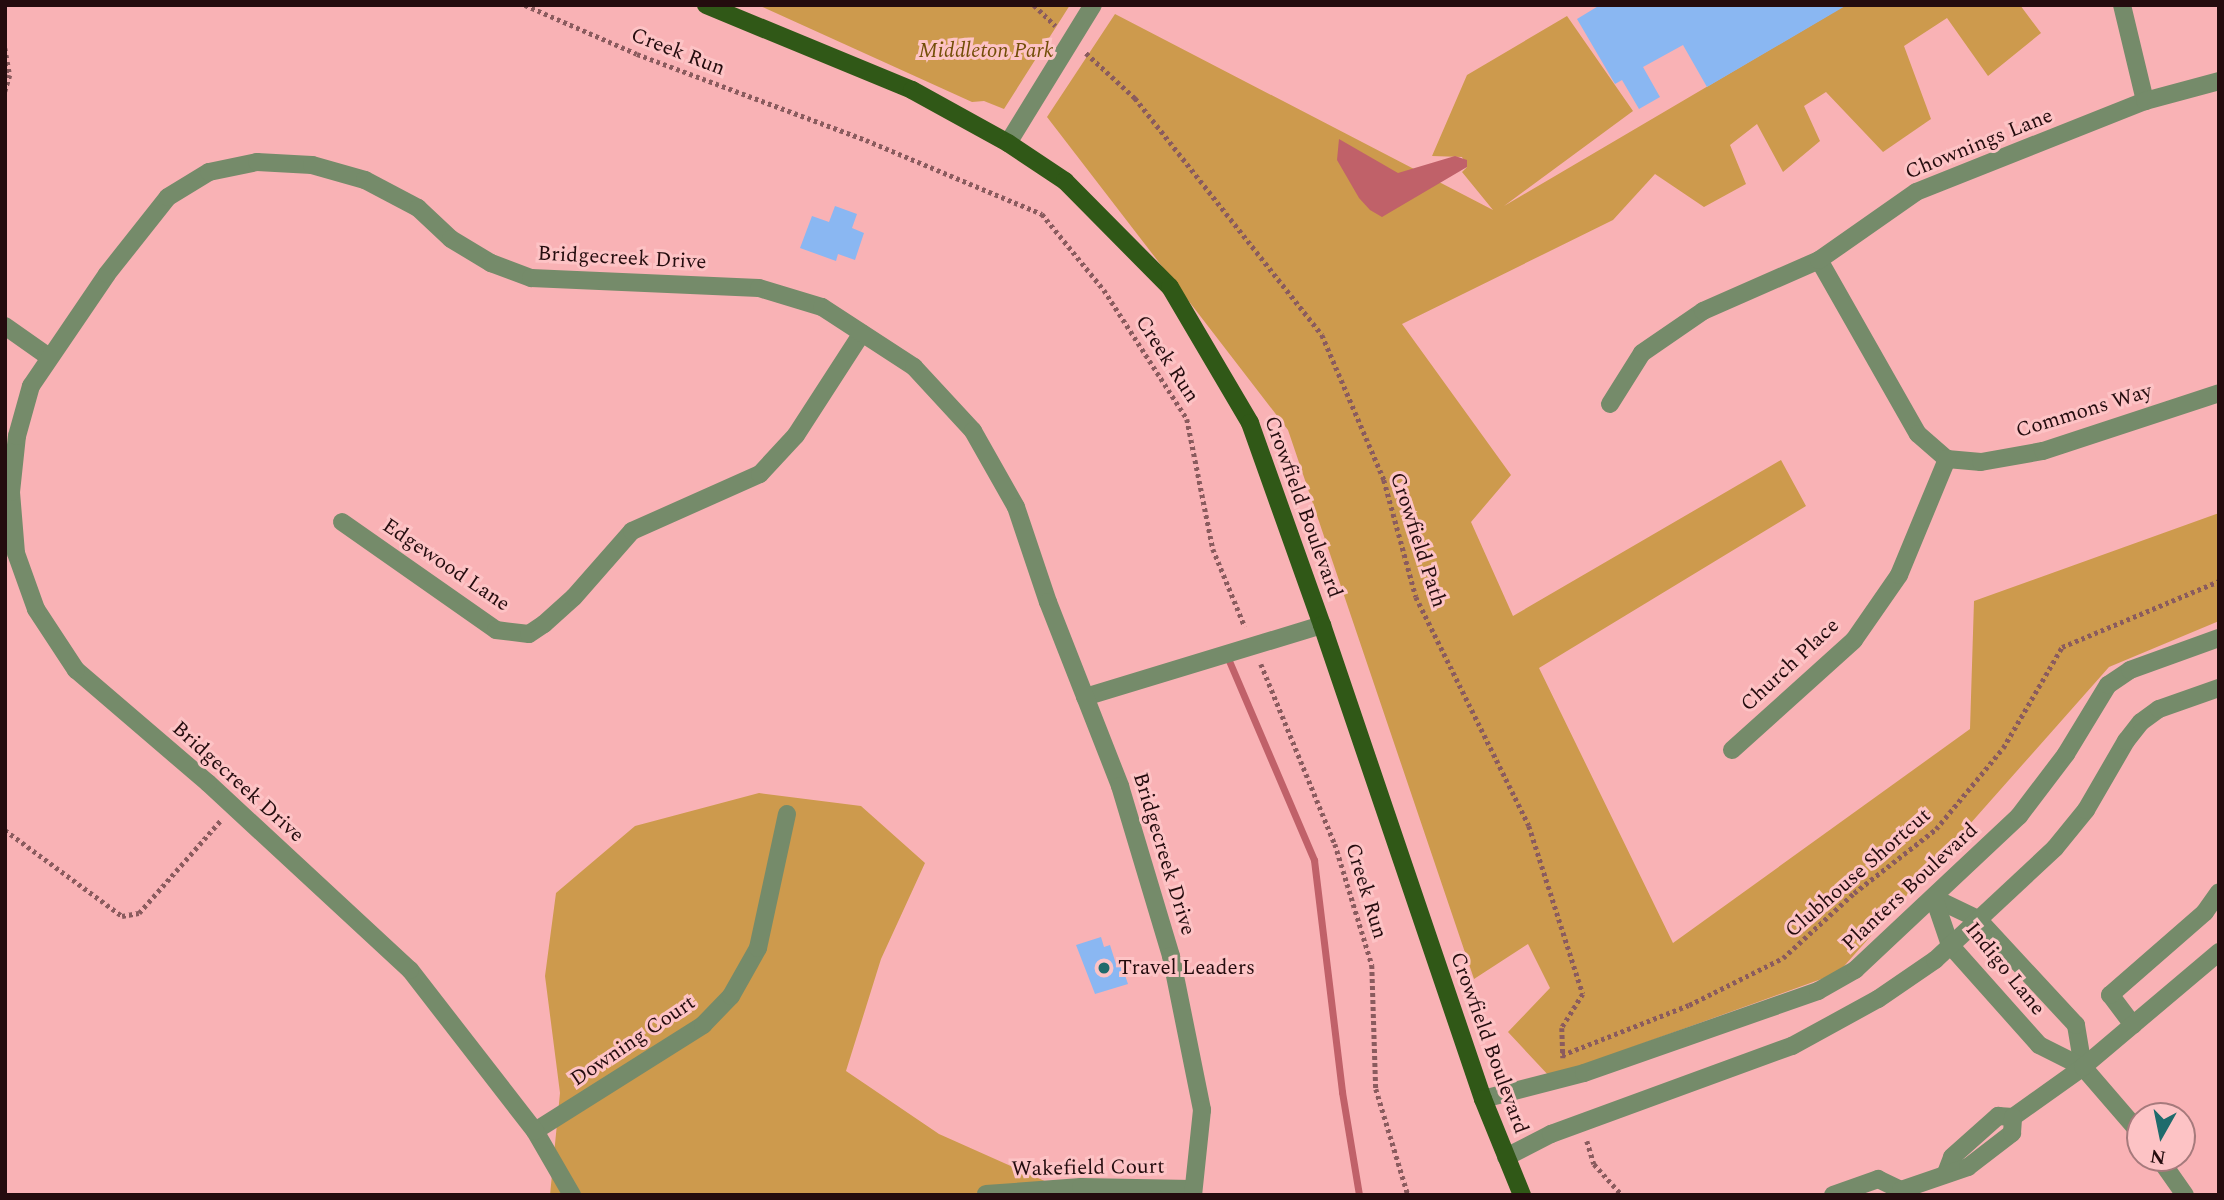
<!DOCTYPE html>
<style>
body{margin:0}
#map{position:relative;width:2224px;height:1200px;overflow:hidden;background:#f9b2b5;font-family:Spectral,serif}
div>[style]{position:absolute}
.green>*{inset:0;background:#cd9a4d}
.water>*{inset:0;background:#c06169}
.stream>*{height:7px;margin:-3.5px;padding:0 3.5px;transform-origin:3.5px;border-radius:3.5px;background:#c06169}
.building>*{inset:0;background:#8ab7f2}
.path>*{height:4.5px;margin-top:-2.25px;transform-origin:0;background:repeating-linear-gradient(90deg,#8a5b5e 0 3.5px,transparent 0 7px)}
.minor>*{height:18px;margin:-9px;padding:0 9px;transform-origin:9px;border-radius:9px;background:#758b6a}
.major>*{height:18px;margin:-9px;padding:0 9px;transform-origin:9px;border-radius:9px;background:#305817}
.dots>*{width:19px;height:19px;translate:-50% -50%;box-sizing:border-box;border:4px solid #fdc3c5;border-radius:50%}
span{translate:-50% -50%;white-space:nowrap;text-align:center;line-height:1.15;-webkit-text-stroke:6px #fdc3c5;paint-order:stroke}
.park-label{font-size:21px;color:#734e08;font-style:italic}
.street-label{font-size:21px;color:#240c0e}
.poi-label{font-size:21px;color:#240c0e}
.left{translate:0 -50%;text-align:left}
.frame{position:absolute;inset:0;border:7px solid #240c0e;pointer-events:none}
.north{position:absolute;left:2126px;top:1102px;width:70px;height:70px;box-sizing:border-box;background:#fdc3c5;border:2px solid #a67a7c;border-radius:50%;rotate:189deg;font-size:19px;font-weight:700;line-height:28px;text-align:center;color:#240c0e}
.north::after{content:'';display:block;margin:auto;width:24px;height:32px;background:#1f6b6c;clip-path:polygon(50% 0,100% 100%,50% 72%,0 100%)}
</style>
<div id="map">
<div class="green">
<i style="clip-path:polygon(758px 5px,1070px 5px,1004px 109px,984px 101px,972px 102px)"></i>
<i style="clip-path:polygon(1824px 5px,2020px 5px,2041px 33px,1988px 76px,1947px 18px,1904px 46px,1931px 119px,1883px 152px,1826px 92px,1804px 106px,1820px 141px,1783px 172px,1757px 124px,1730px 145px,1746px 184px,1704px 207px,1655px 174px,1613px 220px,1402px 324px,1511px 475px,1471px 522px,1513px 616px,1781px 460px,1806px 506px,1539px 668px,1673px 943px,1970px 729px,1974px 601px,2219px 513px,2219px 621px,2109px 667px,1838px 973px,1550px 1077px,1508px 1032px,1550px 988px,1528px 944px,1474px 979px,1288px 430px,1047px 117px,1115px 14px,1493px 210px,1462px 172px,1467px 167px,1462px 157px,1432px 156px,1467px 75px,1567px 16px,1633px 111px,1504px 206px,1829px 15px)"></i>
<i style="clip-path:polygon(759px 793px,861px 806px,925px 863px,881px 959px,846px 1071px,939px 1134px,1076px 1195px,550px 1195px,560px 1093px,545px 976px,556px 893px,635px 826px)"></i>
</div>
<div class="water">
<i style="clip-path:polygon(1339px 139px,1398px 173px,1455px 156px,1467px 160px,1467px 167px,1382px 217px,1370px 210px,1359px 198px,1337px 160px)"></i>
</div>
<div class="stream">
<i style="left:1227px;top:656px;width:222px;rotate:66.9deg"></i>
<i style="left:1314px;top:860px;width:234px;rotate:83.1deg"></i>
<i style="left:1342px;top:1092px;width:104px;rotate:80.6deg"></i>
</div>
<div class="building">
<i style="clip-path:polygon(1600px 5px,1847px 5px,1707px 87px,1683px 45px,1643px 67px,1660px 97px,1639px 109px,1622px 80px,1615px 84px,1577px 19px)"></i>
<i style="clip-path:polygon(835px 206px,857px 214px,852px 228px,864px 233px,855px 260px,838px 254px,836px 261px,800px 248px,812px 216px,829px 222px)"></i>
<i style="clip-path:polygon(1101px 937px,1104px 947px,1110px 945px,1116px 964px,1121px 963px,1128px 984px,1095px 994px,1076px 945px)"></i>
</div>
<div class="path">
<i style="left:525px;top:5px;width:122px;rotate:23.6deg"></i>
<i style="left:637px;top:54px;width:245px;rotate:20.6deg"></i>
<i style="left:866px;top:140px;width:191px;rotate:22.8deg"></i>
<i style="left:1042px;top:214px;width:98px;rotate:50.8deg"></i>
<i style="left:1104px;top:290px;width:153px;rotate:57.2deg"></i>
<i style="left:1187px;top:419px;width:133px;rotate:78.7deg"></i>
<i style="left:1213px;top:549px;width:84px;rotate:67.7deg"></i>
<i style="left:1034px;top:5px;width:30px;rotate:44deg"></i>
<i style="left:5px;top:48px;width:27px;rotate:80deg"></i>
<i style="left:10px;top:75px;width:17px;rotate:107deg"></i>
<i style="left:1086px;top:53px;width:67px;rotate:42.6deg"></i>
<i style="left:1135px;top:98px;width:302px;rotate:51.7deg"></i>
<i style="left:1322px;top:335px;width:158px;rotate:66.8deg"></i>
<i style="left:1384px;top:480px;width:121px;rotate:74.7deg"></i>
<i style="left:1416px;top:597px;width:255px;rotate:63.7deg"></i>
<i style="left:1529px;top:826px;width:176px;rotate:72.2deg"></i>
<i style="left:1583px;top:994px;width:40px;rotate:122deg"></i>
<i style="left:1562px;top:1028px;width:30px;rotate:88deg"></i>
<i style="left:1261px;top:664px;width:195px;rotate:67.7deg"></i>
<i style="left:1335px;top:844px;width:127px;rotate:73deg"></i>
<i style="left:1372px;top:965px;width:124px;rotate:88.2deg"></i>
<i style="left:1376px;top:1089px;width:111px;rotate:73.2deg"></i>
<i style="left:5px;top:830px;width:145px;rotate:36.3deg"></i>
<i style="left:122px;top:916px;width:17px;rotate:-10deg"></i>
<i style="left:139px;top:913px;width:124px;rotate:-48.6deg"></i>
<i style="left:1562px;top:1055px;width:136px;rotate:-21.5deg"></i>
<i style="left:1689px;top:1005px;width:105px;rotate:-26.6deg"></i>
<i style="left:1783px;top:958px;width:96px;rotate:-42.5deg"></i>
<i style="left:1854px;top:893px;width:104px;rotate:-38deg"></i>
<i style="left:1936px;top:829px;width:105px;rotate:-50.4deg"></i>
<i style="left:2003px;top:748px;width:117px;rotate:-59.7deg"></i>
<i style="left:2062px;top:647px;width:170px;rotate:-22.8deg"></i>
<i style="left:1587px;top:1141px;width:24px;rotate:73deg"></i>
<i style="left:1594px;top:1164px;width:42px;rotate:47.9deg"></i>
</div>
<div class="minor">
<i style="left:2122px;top:5px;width:99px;rotate:76.5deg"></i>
<i style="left:1008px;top:143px;width:162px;rotate:-58.4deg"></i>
<i style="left:1819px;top:260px;width:200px;rotate:60.4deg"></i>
<i style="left:1918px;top:434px;width:38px;rotate:41deg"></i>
<i style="left:1947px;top:459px;width:34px;rotate:5deg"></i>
<i style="left:1981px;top:462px;width:63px;rotate:-10.1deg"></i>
<i style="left:2043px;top:451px;width:185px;rotate:-18.2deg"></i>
<i style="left:5px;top:326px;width:54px;rotate:35.2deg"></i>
<i style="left:1610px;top:404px;width:60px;rotate:-57.9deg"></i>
<i style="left:1642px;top:353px;width:74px;rotate:-34.5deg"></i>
<i style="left:1703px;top:311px;width:127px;rotate:-23.7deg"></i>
<i style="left:1819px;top:260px;width:118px;rotate:-35deg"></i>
<i style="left:1916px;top:192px;width:246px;rotate:-21.7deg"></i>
<i style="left:2145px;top:101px;width:77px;rotate:-15.1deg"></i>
<i style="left:342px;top:522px;width:188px;rotate:35deg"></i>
<i style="left:496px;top:630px;width:33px;rotate:7deg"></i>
<i style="left:529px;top:634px;width:18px;rotate:-34deg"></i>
<i style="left:544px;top:624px;width:40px;rotate:-42deg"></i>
<i style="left:574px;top:597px;width:88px;rotate:-48.7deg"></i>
<i style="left:632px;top:531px;width:140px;rotate:-24deg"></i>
<i style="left:760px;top:474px;width:53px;rotate:-47.3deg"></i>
<i style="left:796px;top:435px;width:121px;rotate:-57.1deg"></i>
<i style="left:1085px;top:697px;width:248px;rotate:-16.9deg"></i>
<i style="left:1732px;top:750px;width:164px;rotate:-42deg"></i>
<i style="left:1854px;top:640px;width:79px;rotate:-55.3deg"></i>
<i style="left:1899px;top:575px;width:126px;rotate:-67.5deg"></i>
<i style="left:2133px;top:1025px;width:38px;rotate:-127deg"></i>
<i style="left:2110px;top:995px;width:126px;rotate:-41.1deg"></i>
<i style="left:2205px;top:912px;width:24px;rotate:-55deg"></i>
<i style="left:2083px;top:1067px;width:43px;rotate:-99.5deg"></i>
<i style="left:2076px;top:1025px;width:144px;rotate:-132.8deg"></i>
<i style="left:1978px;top:919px;width:49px;rotate:-154.5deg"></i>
<i style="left:1934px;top:898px;width:50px;rotate:71.2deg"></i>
<i style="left:1950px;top:945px;width:134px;rotate:48.3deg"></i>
<i style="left:2039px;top:1045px;width:49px;rotate:26.6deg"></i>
<i style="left:2083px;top:1067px;width:87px;rotate:49.2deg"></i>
<i style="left:1483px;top:1099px;width:104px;rotate:-14.4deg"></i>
<i style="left:1584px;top:1073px;width:248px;rotate:-19.3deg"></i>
<i style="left:1818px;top:991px;width:43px;rotate:-29.6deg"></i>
<i style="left:1855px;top:970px;width:225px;rotate:-43.2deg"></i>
<i style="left:2019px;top:816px;width:78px;rotate:-52.8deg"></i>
<i style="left:2066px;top:754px;width:81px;rotate:-58.7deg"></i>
<i style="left:2108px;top:685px;width:27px;rotate:-34deg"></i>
<i style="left:2130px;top:670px;width:95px;rotate:-19.8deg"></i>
<i style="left:535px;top:1131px;width:199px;rotate:-32.2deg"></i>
<i style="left:703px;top:1025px;width:40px;rotate:-46deg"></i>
<i style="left:731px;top:996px;width:55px;rotate:-60.6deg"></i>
<i style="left:758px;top:948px;width:137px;rotate:-77.8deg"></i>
<i style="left:1506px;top:1157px;width:51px;rotate:-27.1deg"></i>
<i style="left:1551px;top:1134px;width:257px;rotate:-20.1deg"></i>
<i style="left:1792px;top:1046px;width:98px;rotate:-28.7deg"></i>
<i style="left:1878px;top:999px;width:69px;rotate:-34.4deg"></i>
<i style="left:1935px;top:960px;width:164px;rotate:-43deg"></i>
<i style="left:2055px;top:848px;width:49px;rotate:-50.8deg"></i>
<i style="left:2086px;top:810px;width:80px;rotate:-59.9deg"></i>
<i style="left:2126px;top:741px;width:24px;rotate:-52deg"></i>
<i style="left:2141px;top:722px;width:22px;rotate:-36deg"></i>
<i style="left:2159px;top:709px;width:64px;rotate:-19.3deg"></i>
<i style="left:2159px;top:1158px;width:45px;rotate:54.9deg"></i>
<i style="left:1946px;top:1173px;width:17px;rotate:-69deg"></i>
<i style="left:1952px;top:1157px;width:62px;rotate:-41.7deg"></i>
<i style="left:1998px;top:1116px;width:15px;rotate:4deg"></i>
<i style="left:2013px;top:1117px;width:86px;rotate:-35.5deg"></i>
<i style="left:2083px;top:1067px;width:178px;rotate:-40.2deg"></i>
<i style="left:986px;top:1194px;width:95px;rotate:-4.2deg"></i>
<i style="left:1081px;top:1187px;width:111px;rotate:1deg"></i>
<i style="left:572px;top:1195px;width:74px;rotate:-120deg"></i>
<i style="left:535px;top:1131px;width:204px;rotate:-127.8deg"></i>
<i style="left:410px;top:970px;width:275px;rotate:-137.2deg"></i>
<i style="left:208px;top:783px;width:174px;rotate:-139.4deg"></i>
<i style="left:76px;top:670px;width:73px;rotate:-123.3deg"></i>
<i style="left:36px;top:609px;width:59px;rotate:-109.7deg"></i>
<i style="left:16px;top:553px;width:61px;rotate:-94.7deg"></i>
<i style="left:11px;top:492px;width:56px;rotate:-83.9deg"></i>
<i style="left:17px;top:436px;width:52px;rotate:-74.4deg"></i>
<i style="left:31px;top:386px;width:135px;rotate:-55.8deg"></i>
<i style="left:107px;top:274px;width:98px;rotate:-51.6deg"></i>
<i style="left:168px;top:197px;width:48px;rotate:-31.4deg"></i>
<i style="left:209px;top:172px;width:49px;rotate:-11.8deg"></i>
<i style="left:257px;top:162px;width:55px;rotate:3.1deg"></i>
<i style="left:312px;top:165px;width:55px;rotate:15.8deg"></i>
<i style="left:365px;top:180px;width:60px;rotate:27.8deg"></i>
<i style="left:418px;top:208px;width:45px;rotate:43.2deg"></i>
<i style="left:451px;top:239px;width:47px;rotate:31deg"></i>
<i style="left:491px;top:263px;width:43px;rotate:20.6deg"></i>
<i style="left:531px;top:278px;width:228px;rotate:2.5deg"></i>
<i style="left:759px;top:288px;width:66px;rotate:16.8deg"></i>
<i style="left:822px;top:307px;width:110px;rotate:33.1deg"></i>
<i style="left:914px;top:367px;width:87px;rotate:47.3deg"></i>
<i style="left:973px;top:431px;width:87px;rotate:60.5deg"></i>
<i style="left:1016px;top:507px;width:100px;rotate:71.4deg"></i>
<i style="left:1048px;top:602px;width:198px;rotate:68.6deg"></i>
<i style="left:1120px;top:786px;width:177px;rotate:73.3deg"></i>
<i style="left:1171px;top:956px;width:157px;rotate:78.6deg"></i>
<i style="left:1202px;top:1110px;width:85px;rotate:96deg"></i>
<i style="left:1833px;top:1195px;width:48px;rotate:-19.6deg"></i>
<i style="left:1878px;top:1179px;width:25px;rotate:26deg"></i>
<i style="left:1901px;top:1190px;width:71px;rotate:-18.9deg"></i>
<i style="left:1968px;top:1167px;width:56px;rotate:-37.7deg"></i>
<i style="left:2012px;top:1133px;width:16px;rotate:-86deg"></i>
</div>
<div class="major">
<i style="left:706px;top:5px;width:223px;rotate:22.4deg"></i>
<i style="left:912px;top:90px;width:110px;rotate:28.9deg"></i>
<i style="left:1008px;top:143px;width:69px;rotate:33.7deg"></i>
<i style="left:1065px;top:181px;width:149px;rotate:45.3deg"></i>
<i style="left:1170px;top:287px;width:158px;rotate:59.5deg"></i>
<i style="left:1250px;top:423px;width:214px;rotate:70.4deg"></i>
<i style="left:1322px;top:625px;width:501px;rotate:71.24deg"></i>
<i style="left:1483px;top:1099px;width:104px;rotate:67.9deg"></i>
</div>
<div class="dots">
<i style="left:1104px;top:968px;background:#1f6b6c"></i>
</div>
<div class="park-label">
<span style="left:986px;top:51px">Middleton Park</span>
</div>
<div class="street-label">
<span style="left:678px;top:52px;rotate:21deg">Creek Run</span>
<span style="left:1979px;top:144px;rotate:-22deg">Chownings Lane</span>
<span style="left:622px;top:258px;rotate:3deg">Bridgecreek Drive</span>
<span style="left:1167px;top:359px;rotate:57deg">Creek Run</span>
<span style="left:2084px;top:411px;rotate:-17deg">Commons Way</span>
<span style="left:1303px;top:507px;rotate:70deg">Crowfield Boulevard</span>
<span style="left:1418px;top:540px;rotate:72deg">Crowfield Path</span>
<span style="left:446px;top:565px;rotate:34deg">Edgewood Lane</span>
<span style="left:1790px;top:665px;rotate:-43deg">Church Place</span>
<span style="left:238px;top:782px;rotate:42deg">Bridgecreek Drive</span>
<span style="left:1164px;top:854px;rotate:73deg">Bridgecreek Drive</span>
<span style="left:1858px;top:873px;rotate:-41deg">Clubhouse Shortcut</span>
<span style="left:1910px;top:887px;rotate:-43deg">Planters Boulevard</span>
<span style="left:1366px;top:891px;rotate:73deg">Creek Run</span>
<span style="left:2005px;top:969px;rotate:51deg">Indigo Lane</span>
<span style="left:633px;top:1041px;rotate:-34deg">Downing Court</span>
<span style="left:1489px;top:1043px;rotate:70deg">Crowfield Boulevard</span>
<span style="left:1088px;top:1168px;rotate:-1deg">Wakefield Court</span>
</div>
<div class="poi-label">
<span class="left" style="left:1118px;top:968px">Travel Leaders</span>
</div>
<div class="frame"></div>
<div class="north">N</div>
</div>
